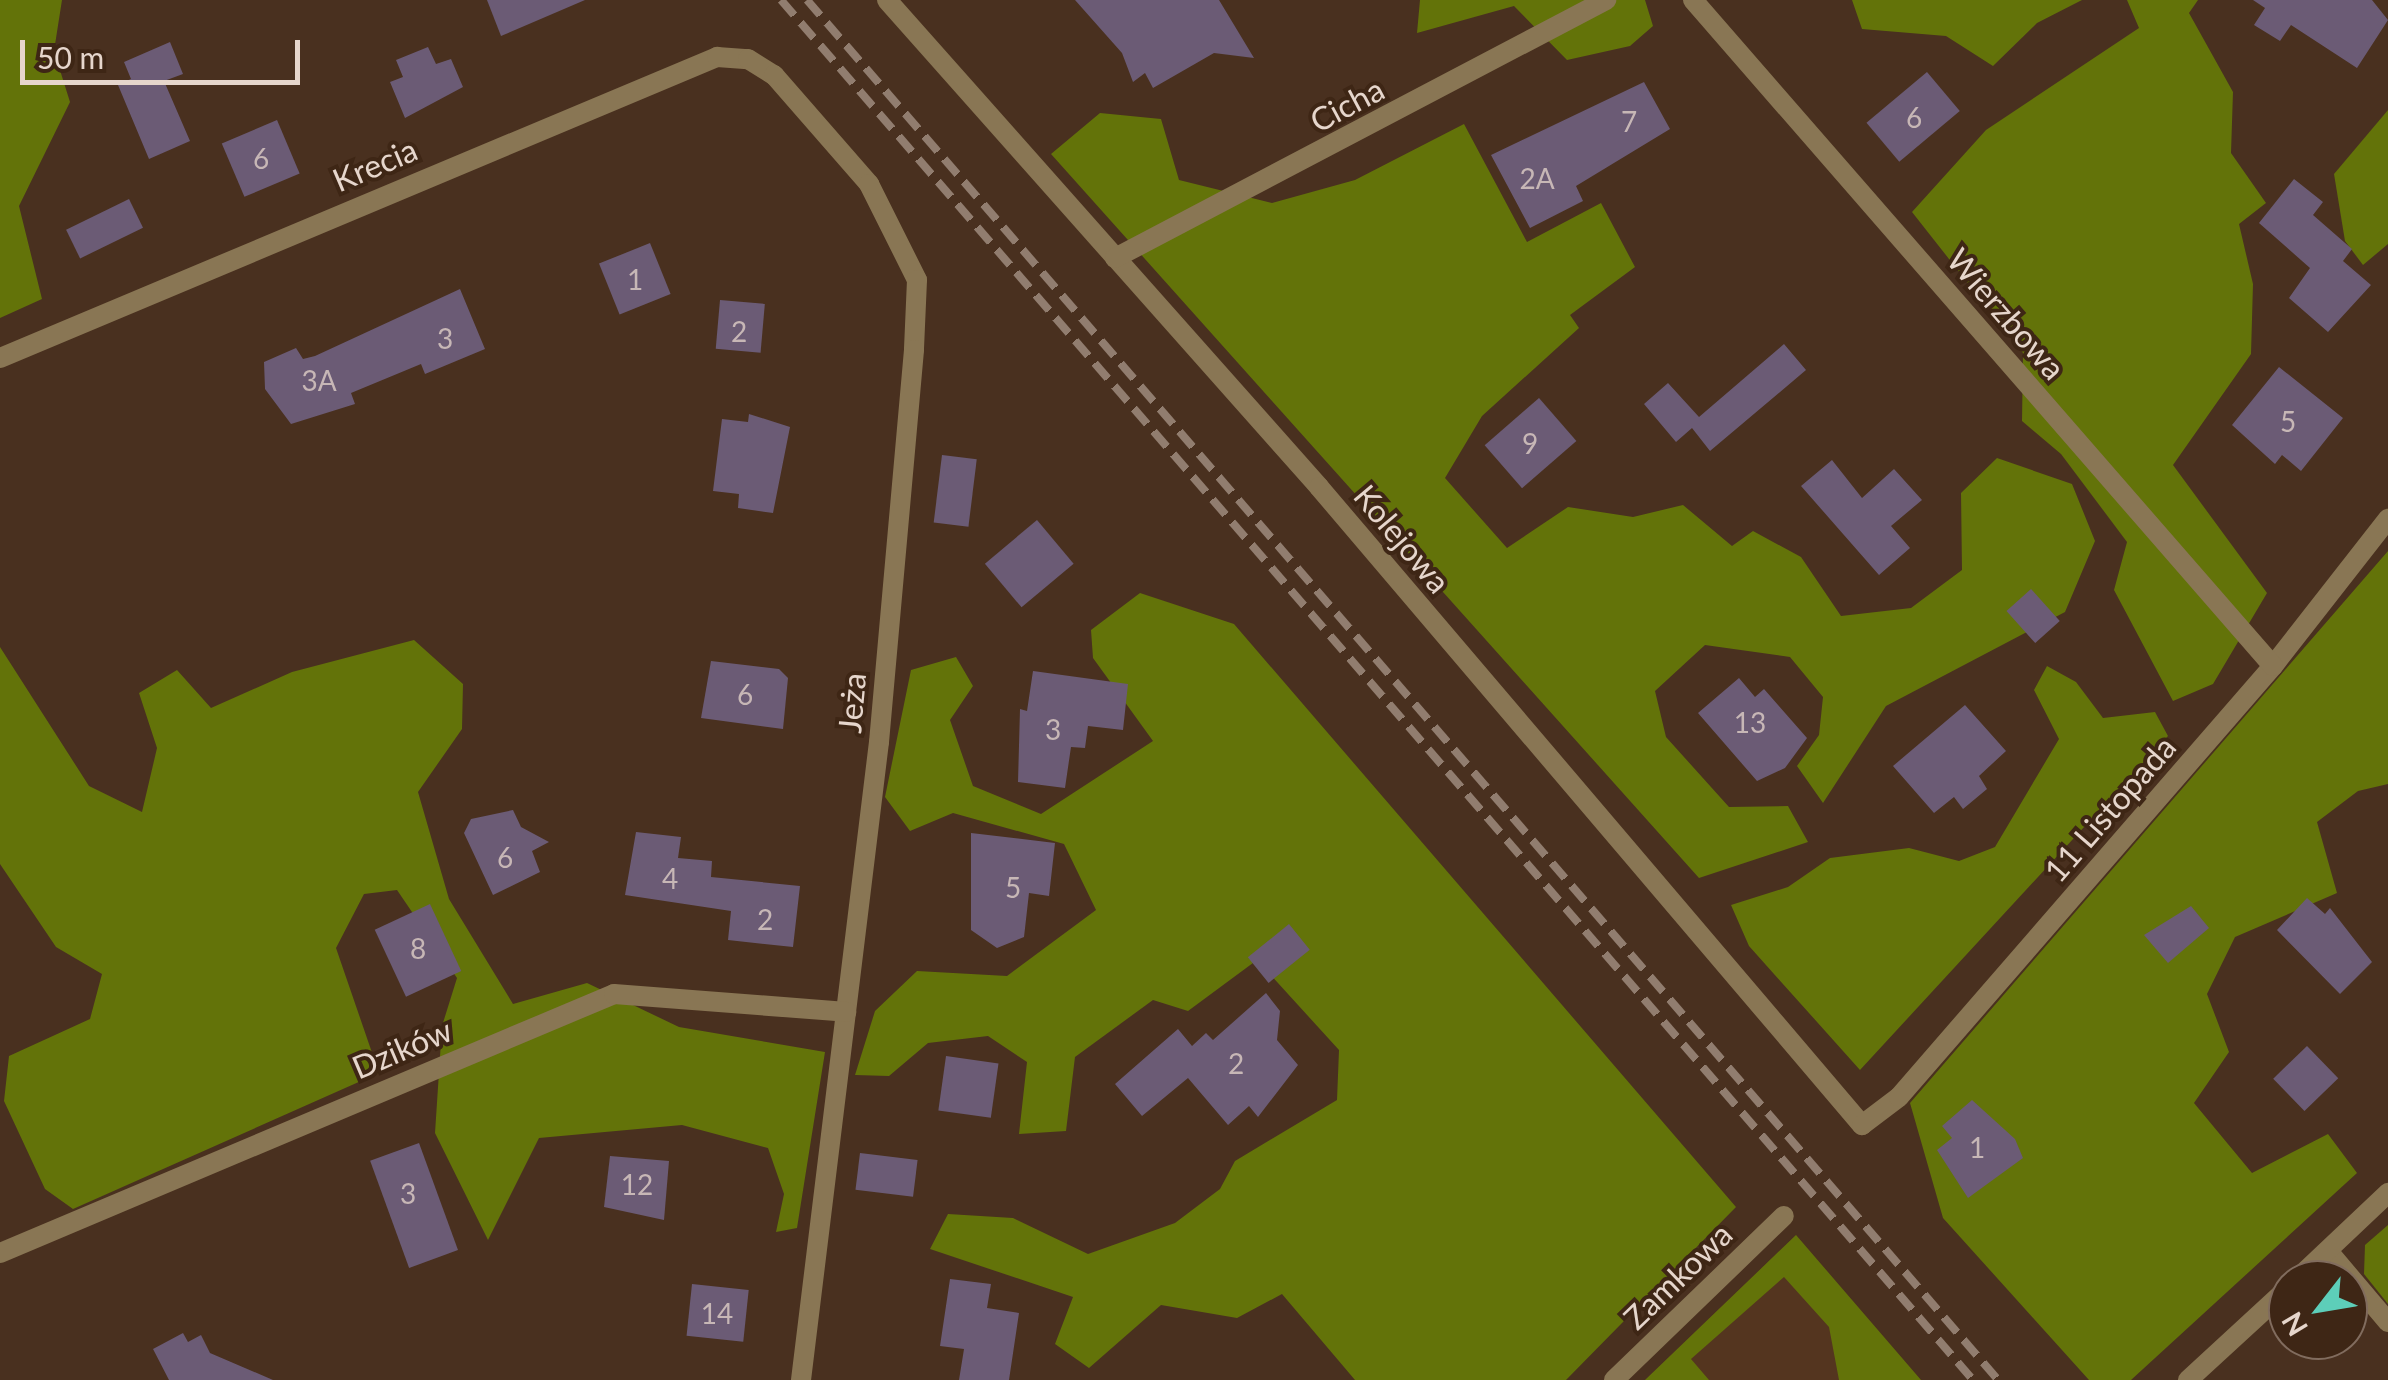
<!DOCTYPE html>
<meta charset="utf-8">
<style>
body{margin:0}
#map{position:relative;width:2388px;height:1380px;overflow:hidden;background:#49301f;font-family:Lato,sans-serif}
div>[style]{position:absolute}
.built>*{inset:0;background:#54351f}
.forest>*{inset:0;background:#637309}
.building>*{inset:0;background:#6b5b75;transform-origin:0 0}
.minor>*{height:20px;margin:-10px;padding:0 10px;transform-origin:10px;border-radius:10px;background:#897654}
.rail>*{height:8px;margin-top:-4px;transform-origin:0;background:repeating-linear-gradient(90deg,#917d6f 0 20px,transparent 0 30px)}
span{translate:-50% -50%;white-space:nowrap;text-align:center;line-height:1.15;-webkit-text-stroke:8px #3e2615;paint-order:stroke}
.number-label{font-size:28px;color:#c7b7b6}
.number-label span{-webkit-text-stroke-width:0}
.street-label{font-size:32px;color:#e6d6cc}
.north{position:absolute;left:2268px;top:1260px;width:100px;height:100px;box-sizing:border-box;background:#3e2615;border:2px solid #816c5e;border-radius:50%;rotate:239deg;font-size:28px;font-weight:700;line-height:40px;text-align:center;color:#e6d6cc}
.north::after{content:'';display:block;margin:auto;width:35px;height:45px;background:#5dceb9;clip-path:polygon(50% 0,100% 100%,50% 72%,0 100%)}
.scale{position:absolute;left:20px;top:40px;width:280px;height:45px;box-sizing:border-box;border:5px solid #e6d6cc;border-top:0;padding-left:12px;font-size:30px;line-height:35px;white-space:nowrap;color:#e6d6cc;-webkit-text-stroke:8px #3e2615;paint-order:stroke}
</style>
<div id="map">
<div class="built">
<i style="clip-path:polygon(1796px 1235px,1921px 1380px,1645px 1380px)"></i>
</div>
<div class="forest">
<i style="clip-path:polygon(0 0,62px 0,54px 51px,70px 102px,19px 206px,42px 299px,0 318px)"></i>
<i style="clip-path:polygon(1645px 0,1653px 26px,1630px 46px,1567px 60px,1514px 6px,1417px 33px,1420px 0)"></i>
<i style="clip-path:polygon(1852px 0,2082px 0,2037px 23px,1993px 66px,1946px 36px,1862px 29px)"></i>
<i style="clip-path:polygon(2127px 0,2198px 0,2189px 13px,2233px 92px,2231px 153px,2266px 203px,2239px 224px,2253px 284px,2251px 354px,2173px 465px,2267px 593px,2213px 684px,2173px 701px,2114px 590px,2127px 542px,2061px 454px,2022px 421px,2023px 353px,1912px 212px,1986px 130px,2139px 28px)"></i>
<i style="clip-path:polygon(2388px 110px,2388px 244px,2363px 265px,2345px 241px,2334px 174px)"></i>
<i style="clip-path:polygon(1100px 113px,1161px 119px,1179px 180px,1272px 203px,1355px 180px,1464px 124px,1527px 242px,1601px 203px,1635px 267px,1570px 315px,1579px 328px,1482px 416px,1445px 478px,1507px 548px,1568px 507px,1633px 517px,1683px 505px,1732px 546px,1753px 531px,1801px 557px,1841px 616px,1911px 608px,1962px 570px,1961px 493px,1997px 458px,2072px 484px,2095px 541px,2065px 612px,1886px 706px,1823px 803px,1797px 766px,1819px 735px,1823px 697px,1790px 657px,1705px 645px,1655px 691px,1666px 737px,1729px 807px,1788px 806px,1808px 842px,1699px 878px,1051px 154px)"></i>
<i style="clip-path:polygon(2388px 551px,2388px 784px,2358px 791px,2317px 822px,2337px 893px,2235px 937px,2207px 994px,2229px 1052px,2194px 1103px,2252px 1173px,2328px 1134px,2357px 1173px,2131px 1380px,2089px 1380px,1943px 1218px,1910px 1103px)"></i>
<i style="clip-path:polygon(1140px 593px,1234px 624px,1736px 1207px,1566px 1380px,1355px 1380px,1282px 1294px,1237px 1318px,1161px 1305px,1089px 1368px,1055px 1344px,1073px 1297px,930px 1249px,948px 1214px,1013px 1218px,1088px 1254px,1175px 1223px,1220px 1189px,1235px 1161px,1337px 1100px,1339px 1050px,1257px 960px,1188px 1011px,1153px 1000px,1075px 1057px,1066px 1131px,1019px 1134px,1027px 1062px,988px 1036px,928px 1043px,889px 1076px,855px 1075px,875px 1011px,917px 971px,1007px 976px,1096px 910px,1064px 844px,953px 813px,910px 831px,885px 797px,911px 670px,956px 657px,973px 686px,950px 720px,973px 786px,1041px 814px,1153px 741px,1093px 658px,1091px 630px)"></i>
<i style="clip-path:polygon(414px 640px,463px 684px,462px 729px,418px 792px,449px 899px,513px 1004px,587px 983px,679px 1027px,825px 1052px,797px 1228px,776px 1232px,784px 1194px,768px 1148px,682px 1125px,539px 1138px,488px 1240px,435px 1133px,442px 1026px,457px 978px,397px 890px,364px 894px,336px 948px,379px 1073px,73px 1209px,45px 1189px,4px 1101px,9px 1056px,90px 1019px,102px 974px,56px 947px,0 864px,0 647px,89px 786px,142px 812px,157px 748px,139px 693px,177px 670px,211px 708px,292px 672px)"></i>
<i style="clip-path:polygon(2047px 666px,2076px 682px,2103px 718px,2155px 712px,2168px 736px,1860px 1070px,1749px 946px,1731px 905px,1788px 887px,1830px 858px,1909px 848px,1959px 861px,1995px 847px,2059px 739px,2034px 690px)"></i>
<i style="clip-path:polygon(2388px 1225px,2388px 1304px,2364px 1274px,2365px 1245px)"></i>
<i style="clip-path:polygon(1796px 1235px,1921px 1380px,1839px 1380px,1829px 1327px,1784px 1277px,1691px 1359px,1709px 1380px,1645px 1380px)"></i>
</div>
<div class="building">
<i style="clip-path:polygon(487px 0,585px 0,501px 36px)"></i>
<i style="clip-path:polygon(1075px 0,1219px 0,1254px 58px,1214px 53px,1153px 88px,1145px 73px,1133px 82px,1122px 53px)"></i>
<i style="clip-path:polygon(2253px 0,2372px 0,2388px 20px,2357px 68px,2291px 25px,2280px 41px,2254px 25px,2265px 8px)"></i>
<i style="clip-path:polygon(170px 42px,183px 74px,164px 81px,190px 141px,149px 159px,118px 85px,131px 79px,124px 62px)"></i>
<i style="clip-path:polygon(428px 47px,436px 64px,451px 59px,463px 87px,405px 118px,390px 82px,403px 77px,396px 60px)"></i>
<i style="left:1927px;top:72px;width:51px;height:79px;rotate:50deg"></i>
<i style="clip-path:polygon(1644px 82px,1670px 129px,1576px 186px,1583px 201px,1530px 228px,1491px 155px)"></i>
<i style="left:277px;top:120px;width:58px;height:60px;rotate:67deg"></i>
<i style="clip-path:polygon(2294px 179px,2323px 202px,2313px 215px,2352px 249px,2343px 261px,2371px 285px,2328px 332px,2289px 298px,2310px 268px,2259px 223px)"></i>
<i style="left:129px;top:199px;width:32px;height:70px;rotate:64deg"></i>
<i style="left:650px;top:243px;width:55px;height:55px;rotate:68deg"></i>
<i style="clip-path:polygon(460px 289px,485px 349px,425px 374px,421px 364px,351px 393px,355px 404px,291px 424px,265px 389px,264px 362px,296px 348px,303px 359px,315px 356px)"></i>
<i style="left:720px;top:300px;width:45px;height:49px;rotate:5deg"></i>
<i style="clip-path:polygon(1784px 344px,1806px 370px,1710px 451px,1692px 428px,1676px 442px,1644px 404px,1668px 383px,1699px 417px)"></i>
<i style="clip-path:polygon(2279px 367px,2343px 418px,2301px 471px,2282px 455px,2275px 464px,2232px 425px)"></i>
<i style="left:1539px;top:398px;width:57px;height:72px;rotate:49deg"></i>
<i style="clip-path:polygon(749px 414px,790px 427px,773px 513px,738px 508px,739px 494px,713px 491px,722px 419px,748px 422px)"></i>
<i style="left:942px;top:455px;width:35px;height:68px;rotate:7deg"></i>
<i style="clip-path:polygon(1832px 460px,1862px 498px,1894px 469px,1922px 500px,1891px 526px,1910px 548px,1879px 575px,1801px 486px)"></i>
<i style="left:1037px;top:520px;width:57px;height:68px;rotate:50deg"></i>
<i style="left:2031px;top:589px;width:43px;height:33px;rotate:48deg"></i>
<i style="clip-path:polygon(711px 661px,779px 669px,788px 678px,783px 729px,701px 718px)"></i>
<i style="clip-path:polygon(1033px 671px,1128px 684px,1123px 730px,1088px 726px,1085px 748px,1071px 747px,1065px 788px,1018px 782px,1020px 709px,1027px 711px)"></i>
<i style="clip-path:polygon(1739px 678px,1755px 697px,1764px 689px,1807px 738px,1785px 768px,1757px 781px,1698px 713px)"></i>
<i style="clip-path:polygon(1965px 705px,2006px 751px,1979px 776px,1987px 789px,1963px 809px,1954px 797px,1934px 813px,1893px 766px)"></i>
<i style="clip-path:polygon(513px 810px,521px 827px,549px 842px,532px 851px,540px 872px,493px 895px,464px 833px,471px 819px)"></i>
<i style="clip-path:polygon(636px 832px,681px 837px,678px 858px,712px 861px,711px 877px,800px 886px,793px 947px,728px 940px,731px 911px,625px 895px)"></i>
<i style="clip-path:polygon(971px 833px,1055px 843px,1049px 896px,1029px 893px,1024px 937px,997px 948px,971px 930px)"></i>
<i style="clip-path:polygon(2307px 898px,2325px 914px,2330px 908px,2372px 962px,2340px 994px,2277px 930px)"></i>
<i style="left:430px;top:904px;width:74px;height:61px;rotate:65deg"></i>
<i style="clip-path:polygon(2191px 906px,2209px 928px,2168px 963px,2144px 935px)"></i>
<i style="left:1289px;top:924px;width:33px;height:53px;rotate:51deg"></i>
<i style="clip-path:polygon(1266px 993px,1280px 1011px,1277px 1040px,1298px 1065px,1258px 1117px,1249px 1106px,1228px 1125px,1188px 1078px,1142px 1116px,1115px 1084px,1178px 1029px,1192px 1046px,1206px 1033px,1213px 1040px)"></i>
<i style="left:2307px;top:1046px;width:45px;height:47px;rotate:46deg"></i>
<i style="left:946px;top:1056px;width:53px;height:55px;rotate:8deg"></i>
<i style="clip-path:polygon(1972px 1100px,2015px 1139px,2023px 1158px,1968px 1198px,1937px 1150px,1952px 1138px,1942px 1126px)"></i>
<i style="left:419px;top:1143px;width:114px;height:52px;rotate:70deg"></i>
<i style="left:860px;top:1153px;width:58px;height:37px;rotate:7deg"></i>
<i style="clip-path:polygon(610px 1156px,669px 1161px,664px 1220px,604px 1207px)"></i>
<i style="clip-path:polygon(950px 1279px,991px 1284px,987px 1308px,1019px 1313px,1009px 1380px,959px 1380px,964px 1349px,940px 1346px)"></i>
<i style="left:692px;top:1284px;width:57px;height:52px;rotate:6deg"></i>
<i style="clip-path:polygon(183px 1333px,188px 1342px,201px 1335px,210px 1353px,273px 1380px,169px 1380px,153px 1349px)"></i>
</div>
<div class="minor">
<i style="left:887px;top:0;width:651px;rotate:48.42deg"></i>
<i style="left:1319px;top:487px;width:838px;rotate:49.6deg"></i>
<i style="left:1862px;top:1125px;width:46px;rotate:-37.1deg"></i>
<i style="left:1899px;top:1097px;width:571px;rotate:-49.05deg"></i>
<i style="left:2273px;top:666px;width:187px;rotate:-52deg"></i>
<i style="left:1693px;top:0;width:883px;rotate:48.95deg"></i>
<i style="left:1115px;top:258px;width:555px;rotate:-27.72deg"></i>
<i style="left:0;top:358px;width:778px;rotate:-22.77deg"></i>
<i style="left:717px;top:57px;width:31px;rotate:4deg"></i>
<i style="left:748px;top:59px;width:31px;rotate:32deg"></i>
<i style="left:774px;top:75px;width:145px;rotate:48.9deg"></i>
<i style="left:869px;top:184px;width:107px;rotate:63.4deg"></i>
<i style="left:917px;top:280px;width:70px;rotate:92.5deg"></i>
<i style="left:914px;top:350px;width:394px;rotate:95.1deg"></i>
<i style="left:879px;top:742px;width:643px;rotate:96.97deg"></i>
<i style="left:2328px;top:1251px;width:93px;rotate:49.8deg"></i>
<i style="left:0;top:1253px;width:666px;rotate:-22.87deg"></i>
<i style="left:614px;top:994px;width:233px;rotate:4.4deg"></i>
<i style="left:2296px;top:1280px;width:127px;rotate:-43.4deg"></i>
<i style="left:1614px;top:1380px;width:236px;rotate:-44deg"></i>
<i style="left:2188px;top:1380px;width:136px;rotate:-42.6deg"></i>
</div>
<div class="rail">
<i style="left:781px;top:0;width:1824px;rotate:49.18deg"></i>
<i style="left:807px;top:0;width:1823px;rotate:49.2deg"></i>
</div>
<div class="number-label">
<span style="left:1914px;top:117px">6</span>
<span style="left:1629px;top:121px">7</span>
<span style="left:261px;top:158px">6</span>
<span style="left:1537px;top:178px">2A</span>
<span style="left:635px;top:279px">1</span>
<span style="left:739px;top:331px">2</span>
<span style="left:445px;top:338px">3</span>
<span style="left:319px;top:380px">3A</span>
<span style="left:2288px;top:421px">5</span>
<span style="left:1530px;top:443px">9</span>
<span style="left:745px;top:694px">6</span>
<span style="left:1750px;top:722px">13</span>
<span style="left:1053px;top:729px">3</span>
<span style="left:505px;top:857px">6</span>
<span style="left:670px;top:878px">4</span>
<span style="left:1013px;top:887px">5</span>
<span style="left:765px;top:919px">2</span>
<span style="left:418px;top:948px">8</span>
<span style="left:1236px;top:1063px">2</span>
<span style="left:1977px;top:1147px">1</span>
<span style="left:637px;top:1184px">12</span>
<span style="left:408px;top:1193px">3</span>
<span style="left:717px;top:1313px">14</span>
</div>
<div class="street-label">
<span style="left:1347px;top:105px;rotate:-28deg">Cicha</span>
<span style="left:375px;top:165px;rotate:-23deg">Krecia</span>
<span style="left:2006px;top:314px;rotate:49deg">Wierzbowa</span>
<span style="left:1402px;top:539px;rotate:50deg">Kolejowa</span>
<span style="left:852px;top:703px;rotate:-85deg">Jeża</span>
<span style="left:2110px;top:809px;rotate:-49deg">11 Listopada</span>
<span style="left:402px;top:1049px;rotate:-23deg">Dzików</span>
<span style="left:1678px;top:1276px;rotate:-44deg">Zamkowa</span>
</div>
<div class="north">N</div>
<div class="scale">50 m</div>
</div>
